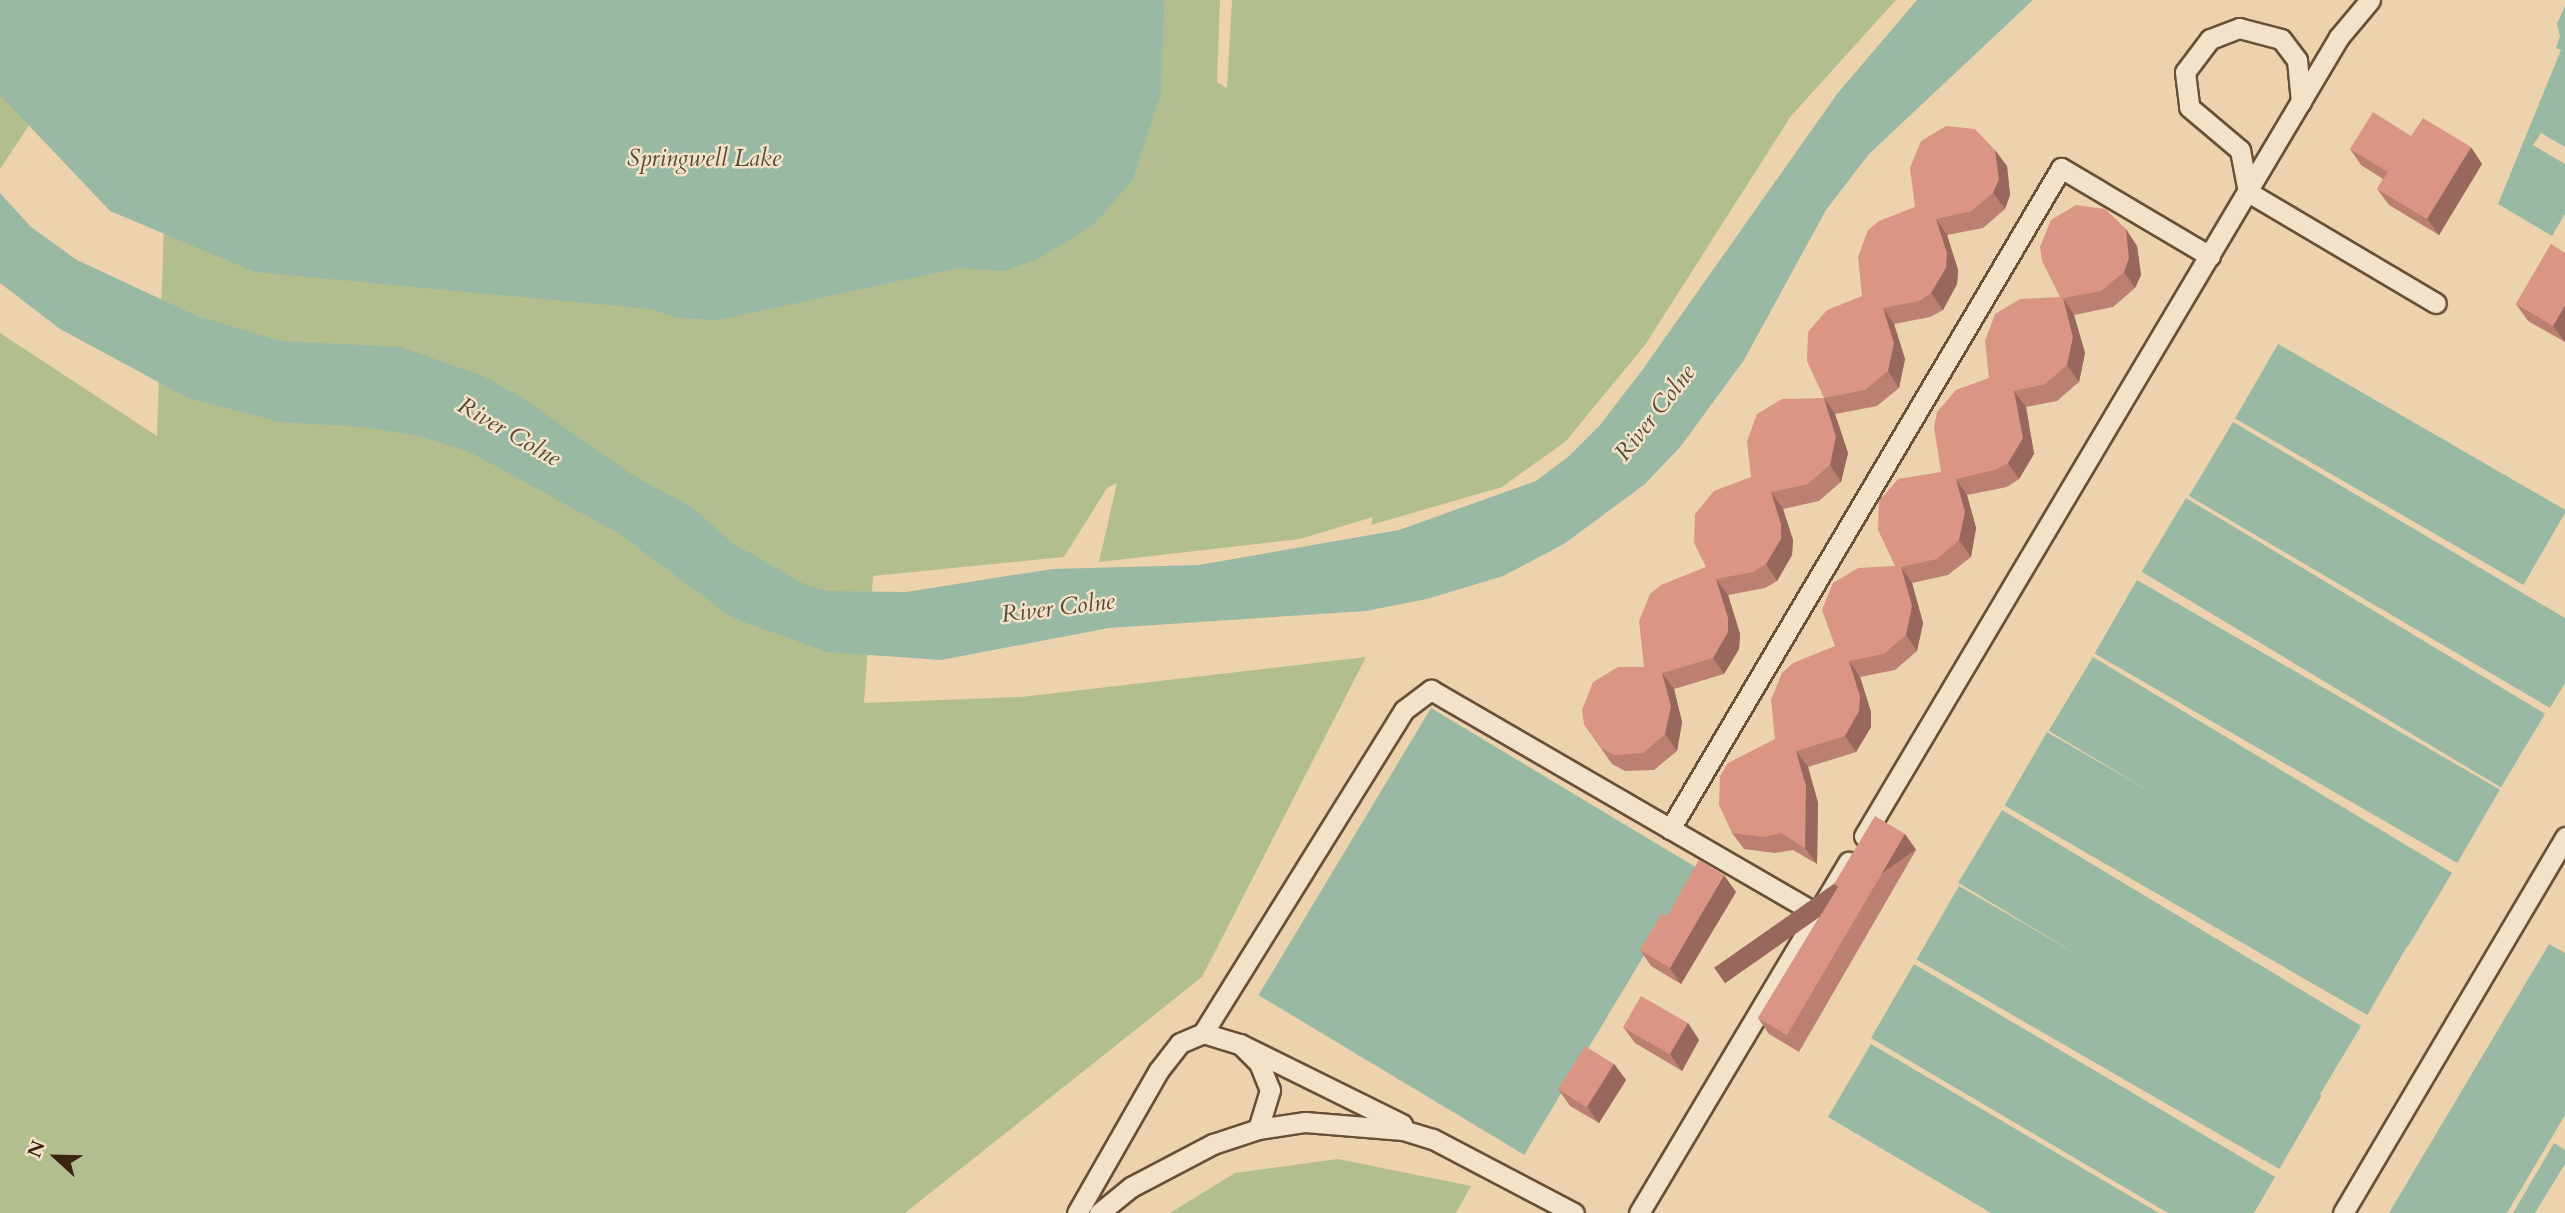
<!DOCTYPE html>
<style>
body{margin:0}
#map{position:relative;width:2565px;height:1213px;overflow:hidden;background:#ecd3ad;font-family:Cardo,serif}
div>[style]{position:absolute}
.green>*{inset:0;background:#b3be8e}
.water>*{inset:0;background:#9ab9a4;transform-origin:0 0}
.roads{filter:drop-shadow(2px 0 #685037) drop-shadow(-2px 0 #685037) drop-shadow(0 2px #685037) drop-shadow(0 -2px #685037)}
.lane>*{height:19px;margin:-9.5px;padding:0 9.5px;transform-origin:9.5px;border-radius:9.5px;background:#f3e2ca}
.wall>*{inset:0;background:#bb8072}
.shaded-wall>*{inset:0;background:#99685c;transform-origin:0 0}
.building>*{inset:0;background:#da9584;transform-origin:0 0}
span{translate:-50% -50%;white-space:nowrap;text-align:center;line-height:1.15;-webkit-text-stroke:5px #f3e2ca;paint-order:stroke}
.water-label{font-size:24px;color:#544a35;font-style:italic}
.north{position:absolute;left:21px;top:1122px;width:70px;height:70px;-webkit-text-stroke:5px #f3e2ca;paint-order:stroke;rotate:292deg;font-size:19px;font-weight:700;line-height:28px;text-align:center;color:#3c2510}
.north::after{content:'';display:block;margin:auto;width:24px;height:32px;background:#3c2510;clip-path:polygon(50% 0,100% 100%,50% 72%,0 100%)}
</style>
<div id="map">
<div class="green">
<i style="clip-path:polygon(1130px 0,1220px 0,1217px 82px,1227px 88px,1232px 0,1896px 0,1791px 116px,1645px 345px,1566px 441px,1502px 487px,1371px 525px,1373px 517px,1300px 539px,1099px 562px,1117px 483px,1107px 488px,1064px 557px,873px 576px,864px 703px,1021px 697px,1366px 657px,1202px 977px,905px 1213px,0 1213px,0 333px,157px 436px,165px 194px)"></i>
<i style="clip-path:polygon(0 67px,37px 113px,0 169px)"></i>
<i style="clip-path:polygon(1338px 1159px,1471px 1186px,1456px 1213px,1170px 1213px,1235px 1173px)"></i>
</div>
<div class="water">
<i style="clip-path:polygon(0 0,1163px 0,1164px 8px,1161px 94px,1133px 179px,1095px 224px,1038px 259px,1004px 271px,959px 268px,718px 320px,678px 318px,650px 309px,255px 272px,110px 211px,0 95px)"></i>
<i style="clip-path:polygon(1917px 0,2033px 0,1869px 154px,1826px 210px,1744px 360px,1681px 446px,1645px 484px,1564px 544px,1503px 576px,1427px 599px,1366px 611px,1109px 628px,941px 660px,827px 652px,733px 618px,618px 533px,470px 452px,419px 436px,362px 427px,280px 422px,188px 398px,60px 329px,0 283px,0 193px,31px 227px,77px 260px,197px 316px,281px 341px,401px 347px,483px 376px,521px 397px,634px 476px,690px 506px,734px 544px,806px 585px,827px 591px,906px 592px,1052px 569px,1199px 565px,1399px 530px,1536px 481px,1569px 456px,1600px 425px,1643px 369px,1837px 94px)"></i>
<i style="clip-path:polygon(2565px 6px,2565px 147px,2541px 133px,2533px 145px,2565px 164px,2565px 214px,2552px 236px,2498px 204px,2561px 50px,2556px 48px,2560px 36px,2557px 24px)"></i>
<i style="left:2278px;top:344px;width:333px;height:86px;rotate:30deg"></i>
<i style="clip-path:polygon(2233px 422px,2565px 618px,2565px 683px,2550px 708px,2189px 496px)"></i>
<i style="left:2186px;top:498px;width:419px;height:86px;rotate:31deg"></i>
<i style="left:2137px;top:580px;width:419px;height:85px;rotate:30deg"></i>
<i style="left:2093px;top:657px;width:419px;height:86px;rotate:31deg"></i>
<i style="left:1431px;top:708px;width:310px;height:335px;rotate:31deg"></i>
<i style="left:2047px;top:732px;width:419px;height:85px;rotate:30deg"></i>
<i style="left:2002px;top:810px;width:419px;height:85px;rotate:31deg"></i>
<i style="left:1959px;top:886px;width:419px;height:85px;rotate:30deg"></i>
<i style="clip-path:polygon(2549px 944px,2565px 953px,2565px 1115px,2507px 1213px,2389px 1213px)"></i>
<i style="clip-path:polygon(1914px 964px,2275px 1177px,2254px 1213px,2168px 1213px,1871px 1038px)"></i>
<i style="clip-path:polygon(1871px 1044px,2159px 1213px,1991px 1213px,1828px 1117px)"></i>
<i style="clip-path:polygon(2554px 1143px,2565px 1150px,2565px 1164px,2535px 1213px,2513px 1213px)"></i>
</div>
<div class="roads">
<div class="lane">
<i style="left:2301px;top:102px;width:42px;rotate:-95.4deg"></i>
<i style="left:2297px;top:60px;width:26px;rotate:-127deg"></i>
<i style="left:2281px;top:39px;width:43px;rotate:-165.3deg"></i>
<i style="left:2239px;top:28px;width:31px;rotate:159deg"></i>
<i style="left:2210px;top:39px;width:41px;rotate:127.1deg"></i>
<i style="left:2185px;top:72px;width:35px;rotate:83deg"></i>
<i style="left:2189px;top:107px;width:67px;rotate:40.1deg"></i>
<i style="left:2240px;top:150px;width:43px;rotate:79.2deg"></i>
<i style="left:2248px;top:192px;width:218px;rotate:30.6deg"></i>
<i style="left:1670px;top:829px;width:768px;rotate:-59.39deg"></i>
<i style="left:2061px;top:168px;width:173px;rotate:30.6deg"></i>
<i style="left:1864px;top:836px;width:930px;rotate:-59.27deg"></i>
<i style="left:2339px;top:37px;width:48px;rotate:-50deg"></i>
<i style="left:1203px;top:1033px;width:39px;rotate:17deg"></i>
<i style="left:1240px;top:1044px;width:27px;rotate:45deg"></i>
<i style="left:1259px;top:1063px;width:29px;rotate:68deg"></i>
<i style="left:1270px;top:1090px;width:41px;rotate:107.1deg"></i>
<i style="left:1240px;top:1044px;width:181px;rotate:26.3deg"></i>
<i style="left:1077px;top:1213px;width:165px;rotate:-60.2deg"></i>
<i style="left:1159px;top:1070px;width:34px;rotate:-52deg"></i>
<i style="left:1180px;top:1043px;width:25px;rotate:-23deg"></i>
<i style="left:1203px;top:1033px;width:380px;rotate:-58.1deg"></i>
<i style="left:1404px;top:710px;width:34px;rotate:-37deg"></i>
<i style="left:1431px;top:690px;width:446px;rotate:30.1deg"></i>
<i style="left:1099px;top:1213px;width:41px;rotate:-39.1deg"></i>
<i style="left:1131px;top:1187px;width:93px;rotate:-27.7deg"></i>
<i style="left:1213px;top:1144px;width:47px;rotate:-18.4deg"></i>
<i style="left:1258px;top:1129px;width:48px;rotate:-8.5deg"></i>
<i style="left:1305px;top:1122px;width:98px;rotate:4.7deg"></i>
<i style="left:1403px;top:1130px;width:31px;rotate:17deg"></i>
<i style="left:1433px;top:1139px;width:159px;rotate:27.7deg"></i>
<i style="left:1639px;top:1213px;width:409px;rotate:-59.2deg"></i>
<i style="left:2343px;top:1213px;width:437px;rotate:-59.4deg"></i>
</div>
</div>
<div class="wall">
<i style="clip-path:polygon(2411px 136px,2482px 164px,2439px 235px,2389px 205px,2377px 189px,2383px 179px,2361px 165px,2350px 149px)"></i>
<i style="clip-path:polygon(2007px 166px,2010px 195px,2005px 209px,1983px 228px,1947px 235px,1958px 270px,1957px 284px,1943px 310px,1930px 317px,1894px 324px,1905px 359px,1899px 388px,1877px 406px,1835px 414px,1848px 453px,1841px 482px,1819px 501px,1783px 509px,1793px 540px,1792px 555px,1777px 581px,1765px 588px,1728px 595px,1740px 634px,1739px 649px,1724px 674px,1674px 689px,1682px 722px,1677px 751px,1654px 770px,1625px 771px,1612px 764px,1584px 724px,1644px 667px,1706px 567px,1751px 477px,1824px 398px,1862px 296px,1915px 207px)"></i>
<i style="clip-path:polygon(2551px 244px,2565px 342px,2528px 321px,2516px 304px)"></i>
<i style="clip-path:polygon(2137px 246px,2141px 275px,2135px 288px,2113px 307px,2074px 315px,2085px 353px,2079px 382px,2057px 401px,2026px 407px,2034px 454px,2019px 479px,2007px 487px,1967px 495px,1976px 528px,1971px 557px,1948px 575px,1912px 583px,1923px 623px,1917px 651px,1895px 670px,1860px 677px,1871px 712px,1871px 727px,1856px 752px,1808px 767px,1818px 803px,1817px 864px,1793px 850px,1775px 853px,1744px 849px,1732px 833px,1775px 739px,1835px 646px,1895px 566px,1941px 472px,1989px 378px,2060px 297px)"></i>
<i style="clip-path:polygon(1905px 834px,1916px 850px,1799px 1052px,1769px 1034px,1758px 1018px,1837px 888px,1834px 884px)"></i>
<i style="clip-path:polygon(1736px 892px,1681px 984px,1651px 966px,1640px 950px,1667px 916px)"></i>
<i style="clip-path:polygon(1688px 1023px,1699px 1040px,1682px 1071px,1635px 1043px,1623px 1027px)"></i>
<i style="clip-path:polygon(1614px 1064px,1626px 1080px,1599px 1123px,1570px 1106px,1558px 1089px)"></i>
</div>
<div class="shaded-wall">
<i style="clip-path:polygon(2471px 147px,2482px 164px,2439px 235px,2427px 219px)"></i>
<i style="clip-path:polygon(1995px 150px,2007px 166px,2010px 195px,2005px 209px,1993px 193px)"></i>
<i style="clip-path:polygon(1936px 219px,1947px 235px,1958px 270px,1957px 284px,1943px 310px,1931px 293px)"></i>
<i style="clip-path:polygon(2126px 229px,2137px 246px,2141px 275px,2135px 288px,2124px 272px)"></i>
<i style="clip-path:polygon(2063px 298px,2074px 315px,2085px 353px,2079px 382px,2067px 365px)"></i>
<i style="clip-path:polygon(2565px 305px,2565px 342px,2553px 326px)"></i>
<i style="clip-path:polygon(1883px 308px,1894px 324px,1905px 359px,1899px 388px,1888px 371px)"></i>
<i style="clip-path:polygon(2014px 391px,2026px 407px,2034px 454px,2019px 479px,2008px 463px)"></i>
<i style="clip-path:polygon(1824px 398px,1835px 414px,1848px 453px,1841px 482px,1830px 465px)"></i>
<i style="clip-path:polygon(1956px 479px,1967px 495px,1976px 528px,1971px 557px,1959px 540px)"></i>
<i style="clip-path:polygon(1771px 492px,1783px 509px,1793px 540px,1792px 555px,1777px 581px,1766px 564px)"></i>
<i style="clip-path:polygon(1901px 567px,1912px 583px,1923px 623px,1917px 651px,1906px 635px)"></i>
<i style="clip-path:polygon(1716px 579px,1728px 595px,1740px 634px,1739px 649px,1724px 674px,1713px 658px)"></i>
<i style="clip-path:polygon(1849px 661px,1860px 677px,1871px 712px,1871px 727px,1856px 752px,1845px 736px)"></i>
<i style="clip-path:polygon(1662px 673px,1674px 689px,1682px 722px,1677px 751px,1665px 734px)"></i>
<i style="clip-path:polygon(1796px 751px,1808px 767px,1818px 803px,1817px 864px,1805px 848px)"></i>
<i style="left:1905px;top:834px;width:19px;height:233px;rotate:55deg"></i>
<i style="clip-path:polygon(1724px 875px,1736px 892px,1681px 984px,1670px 968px)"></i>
<i style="clip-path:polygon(1688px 1023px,1699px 1040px,1682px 1071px,1670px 1054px)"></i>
<i style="clip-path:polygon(1614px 1064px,1626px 1080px,1599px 1123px,1587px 1107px)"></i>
</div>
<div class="building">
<i style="clip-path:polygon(2373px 112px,2411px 136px,2423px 118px,2471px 147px,2427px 219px,2377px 189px,2388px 172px,2350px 149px)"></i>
<i style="clip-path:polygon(1946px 126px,1975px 129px,1995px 150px,1999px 179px,1993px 193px,1971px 211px,1936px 219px,1947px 253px,1946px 268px,1931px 293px,1919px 301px,1883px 308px,1894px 343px,1888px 371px,1865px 390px,1824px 398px,1836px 437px,1830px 465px,1808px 484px,1771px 492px,1781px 524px,1781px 539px,1766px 564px,1753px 572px,1716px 579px,1728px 618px,1728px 632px,1713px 658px,1662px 673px,1671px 706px,1665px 734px,1643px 753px,1614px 755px,1601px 748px,1584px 724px,1582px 710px,1593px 682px,1618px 667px,1644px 667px,1639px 621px,1650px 594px,1661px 585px,1706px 567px,1694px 543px,1695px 514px,1714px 491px,1751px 477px,1747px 441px,1757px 414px,1782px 399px,1824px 398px,1807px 361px,1808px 332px,1827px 310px,1862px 296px,1858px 257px,1868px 230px,1879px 221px,1915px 207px,1910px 168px,1921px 141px)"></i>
<i style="clip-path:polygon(2076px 205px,2105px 209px,2126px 229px,2129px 258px,2124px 272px,2101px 291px,2063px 298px,2073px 337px,2067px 365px,2045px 384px,2014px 391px,2023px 438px,2008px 463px,1995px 470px,1956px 479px,1965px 512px,1959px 540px,1937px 559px,1901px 567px,1912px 606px,1906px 635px,1884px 654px,1849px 661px,1860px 696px,1859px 711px,1845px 736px,1796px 751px,1806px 786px,1805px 848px,1781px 833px,1764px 837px,1732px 833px,1719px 805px,1720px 776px,1728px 763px,1775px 739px,1771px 700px,1782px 673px,1793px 663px,1835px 646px,1822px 610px,1833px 583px,1858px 568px,1895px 566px,1878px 530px,1879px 501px,1898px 479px,1941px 472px,1934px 427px,1937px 412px,1956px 390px,1989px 378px,1985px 341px,1995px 314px,2020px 299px,2060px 297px,2042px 261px,2040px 247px,2051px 220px)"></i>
<i style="clip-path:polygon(2551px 244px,2565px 253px,2565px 305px,2553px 326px,2516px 304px)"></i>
<i style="clip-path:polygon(1875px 816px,1905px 834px,1787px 1035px,1758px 1018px,1838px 887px,1834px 884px)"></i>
<i style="clip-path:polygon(1699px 860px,1724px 875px,1670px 968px,1640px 950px,1662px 913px,1667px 916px)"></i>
<i style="left:1641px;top:996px;width:54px;height:36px;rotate:30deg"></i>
<i style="left:1585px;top:1046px;width:34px;height:51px;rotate:32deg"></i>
</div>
<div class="water-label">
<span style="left:704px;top:159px">Springwell Lake</span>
<span style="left:1655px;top:413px;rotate:-52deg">River Colne</span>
<span style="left:509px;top:432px;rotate:30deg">River Colne</span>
<span style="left:1058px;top:608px;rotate:-7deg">River Colne</span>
</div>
<div class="north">N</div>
</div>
